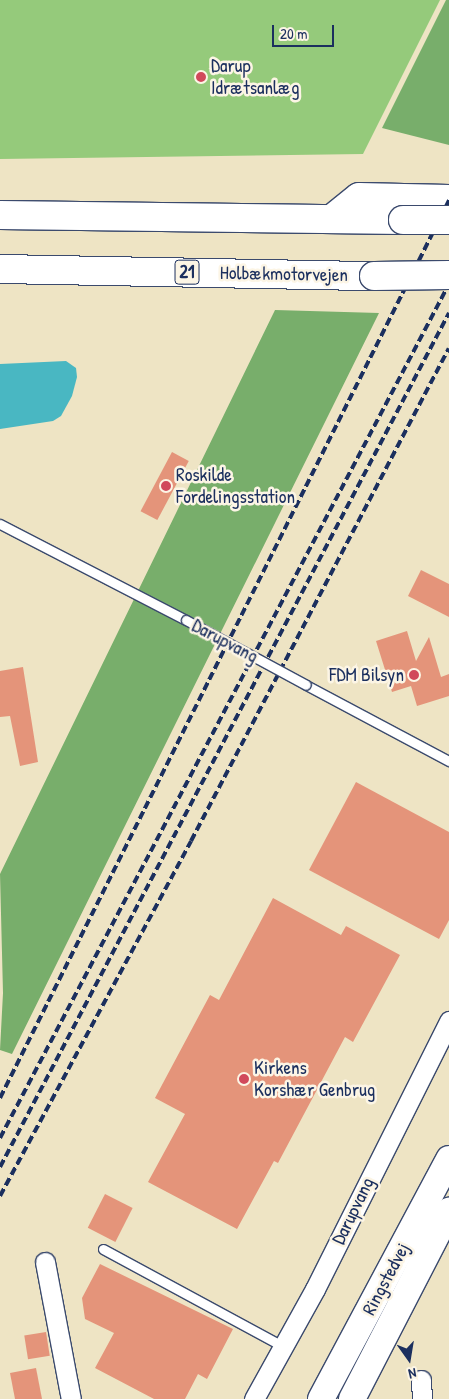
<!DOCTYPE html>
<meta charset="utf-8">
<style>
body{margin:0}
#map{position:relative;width:449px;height:1399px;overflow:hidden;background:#eee4c4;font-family:"Patrick Hand",sans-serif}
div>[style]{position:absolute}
.green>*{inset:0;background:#95ca7b}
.forest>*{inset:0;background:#78ae6b}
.water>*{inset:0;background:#49b7c2}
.building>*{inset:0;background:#e4947a;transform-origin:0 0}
.roads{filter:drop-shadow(1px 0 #3b4a6d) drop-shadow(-1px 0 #3b4a6d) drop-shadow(0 1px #3b4a6d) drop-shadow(0 -1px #3b4a6d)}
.lane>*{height:9px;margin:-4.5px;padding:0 4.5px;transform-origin:4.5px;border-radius:4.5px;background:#fff}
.street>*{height:19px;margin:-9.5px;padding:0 9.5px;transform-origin:9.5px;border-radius:9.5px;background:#fff}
.secondary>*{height:26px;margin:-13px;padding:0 13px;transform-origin:13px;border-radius:13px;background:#fff}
.highway>*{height:28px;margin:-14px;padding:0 14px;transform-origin:14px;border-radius:14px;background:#fff}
.rail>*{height:4px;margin-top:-2px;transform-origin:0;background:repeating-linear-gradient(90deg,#1b2f5e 0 8px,transparent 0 12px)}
.bridges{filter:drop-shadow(1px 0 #3b4a6d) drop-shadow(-1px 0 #3b4a6d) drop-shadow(0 1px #3b4a6d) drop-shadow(0 -1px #3b4a6d)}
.lane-bridge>*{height:9px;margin:-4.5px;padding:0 4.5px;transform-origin:4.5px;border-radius:4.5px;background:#fff}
.highway-bridge>*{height:28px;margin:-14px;padding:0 14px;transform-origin:14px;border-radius:14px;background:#fff}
.dots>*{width:14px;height:14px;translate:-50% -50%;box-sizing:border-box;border:2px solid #fcf5e5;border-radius:50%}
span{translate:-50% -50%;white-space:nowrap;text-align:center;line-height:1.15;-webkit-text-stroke:5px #fcf5e5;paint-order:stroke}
.shield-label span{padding:1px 4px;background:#fcf5e5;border:1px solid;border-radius:4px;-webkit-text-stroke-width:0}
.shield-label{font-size:18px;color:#1b2f5e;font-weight:700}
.poi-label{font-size:19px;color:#1b2f5e}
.left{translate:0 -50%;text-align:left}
.right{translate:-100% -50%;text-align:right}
.street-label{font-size:19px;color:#1b2f5e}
.north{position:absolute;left:384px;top:1334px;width:50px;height:50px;-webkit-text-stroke:4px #fcf5e5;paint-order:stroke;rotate:167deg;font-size:14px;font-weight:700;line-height:20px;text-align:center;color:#1b2f5e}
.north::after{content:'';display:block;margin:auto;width:18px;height:22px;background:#1b2f5e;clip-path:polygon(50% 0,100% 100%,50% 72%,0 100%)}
.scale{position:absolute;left:272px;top:25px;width:62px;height:22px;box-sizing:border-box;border:2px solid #1b2f5e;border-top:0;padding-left:6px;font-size:15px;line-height:18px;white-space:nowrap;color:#1b2f5e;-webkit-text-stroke:4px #fcf5e5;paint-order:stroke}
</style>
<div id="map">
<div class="green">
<i style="clip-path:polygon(0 0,440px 0,363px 154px,0 159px)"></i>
</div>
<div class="forest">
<i style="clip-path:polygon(446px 0,449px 0,449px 145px,382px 128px)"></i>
<i style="clip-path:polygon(275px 310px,379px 313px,12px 1054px,0 1050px,3px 993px,0 874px)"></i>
</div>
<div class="water">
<i style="clip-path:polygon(66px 361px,76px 368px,77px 377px,72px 396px,61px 416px,53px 421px,0 429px,0 364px)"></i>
</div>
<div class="building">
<i style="left:172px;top:452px;width:19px;height:67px;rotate:28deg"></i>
<i style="clip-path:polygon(421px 570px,449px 584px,449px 617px,408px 596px)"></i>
<i style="clip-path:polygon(407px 631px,416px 661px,429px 637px,441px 677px,449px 674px,449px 696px,417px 706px,411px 686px,392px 692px,376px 641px)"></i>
<i style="clip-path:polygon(23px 667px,38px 762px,20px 766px,10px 716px,0 717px,0 671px)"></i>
<i style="clip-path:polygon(356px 782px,449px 832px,449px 920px,439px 939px,309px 870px)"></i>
<i style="clip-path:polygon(273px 898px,341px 935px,346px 926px,400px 955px,353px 1042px,345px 1037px,278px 1163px,274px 1161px,237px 1229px,148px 1182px,185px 1114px,155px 1098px,210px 995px,219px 1000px)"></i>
<i style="left:105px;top:1194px;width:31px;height:38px;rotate:27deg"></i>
<i style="clip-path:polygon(100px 1264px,233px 1329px,207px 1379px,198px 1374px,185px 1399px,154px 1399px,95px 1368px,114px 1333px,85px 1319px,82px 1298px)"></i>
<i style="left:46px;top:1332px;width:24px;height:22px;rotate:81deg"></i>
<i style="clip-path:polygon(36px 1368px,42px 1399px,15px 1399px,10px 1373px)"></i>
</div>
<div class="roads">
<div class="lane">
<i style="left:0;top:524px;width:209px;rotate:27.3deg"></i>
<i style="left:306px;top:685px;width:162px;rotate:28deg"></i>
<i style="left:103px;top:1249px;width:206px;rotate:28.4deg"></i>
</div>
<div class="street">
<i style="left:45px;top:1262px;width:139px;rotate:79.3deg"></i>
<i style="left:421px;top:1380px;width:19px;rotate:87deg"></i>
<i style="left:254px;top:1399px;width:126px;rotate:-61deg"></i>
<i style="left:315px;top:1289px;width:300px;rotate:-63.4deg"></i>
</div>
<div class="secondary">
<i style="left:321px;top:1399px;width:272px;rotate:-61.9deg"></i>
<i style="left:352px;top:1399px;width:212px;rotate:-62.7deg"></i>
</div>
<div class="highway">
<i style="left:0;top:215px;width:403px;rotate:0.7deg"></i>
<i style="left:333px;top:218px;width:33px;rotate:-39deg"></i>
<i style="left:359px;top:197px;width:90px;rotate:1.3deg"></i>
<i style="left:0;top:269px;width:374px;rotate:1.1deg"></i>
</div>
</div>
<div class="rail">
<i style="left:0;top:1098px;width:1004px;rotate:-63.43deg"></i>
<i style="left:0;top:1138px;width:965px;rotate:-62.27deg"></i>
<i style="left:0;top:1167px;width:965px;rotate:-62.27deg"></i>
<i style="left:0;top:1196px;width:403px;rotate:-61.7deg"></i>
<i style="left:191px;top:841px;width:556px;rotate:-62.38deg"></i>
</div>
<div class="bridges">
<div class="lane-bridge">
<i style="left:186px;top:620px;width:136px;rotate:28.4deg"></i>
</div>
<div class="highway-bridge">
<i style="left:403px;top:220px;width:46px"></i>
<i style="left:374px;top:276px;width:75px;rotate:-0.8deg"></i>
</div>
</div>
<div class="dots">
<i style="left:201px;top:77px;background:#d1495b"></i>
<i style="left:166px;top:486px;background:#d1495b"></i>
<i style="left:414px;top:675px;background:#d1495b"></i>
<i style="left:244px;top:1079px;background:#d1495b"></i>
</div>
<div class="shield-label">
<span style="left:187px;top:272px">21</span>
</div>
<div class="poi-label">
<span class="left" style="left:211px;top:77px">Darup<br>Idrætsanlæg</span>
<span class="left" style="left:176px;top:486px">Roskilde<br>Fordelingsstation</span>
<span class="right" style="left:404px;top:675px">FDM Bilsyn</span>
<span class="left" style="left:254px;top:1079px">Kirkens<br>Korshær Genbrug</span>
</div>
<div class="street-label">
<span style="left:284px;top:274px;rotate:1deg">Holbækmotorvejen</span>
<span style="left:225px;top:641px;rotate:28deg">Darupvang</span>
<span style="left:353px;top:1211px;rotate:-64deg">Darupvang</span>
<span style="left:386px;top:1279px;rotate:-62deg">Ringstedvej</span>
</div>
<div class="north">N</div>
<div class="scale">20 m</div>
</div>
